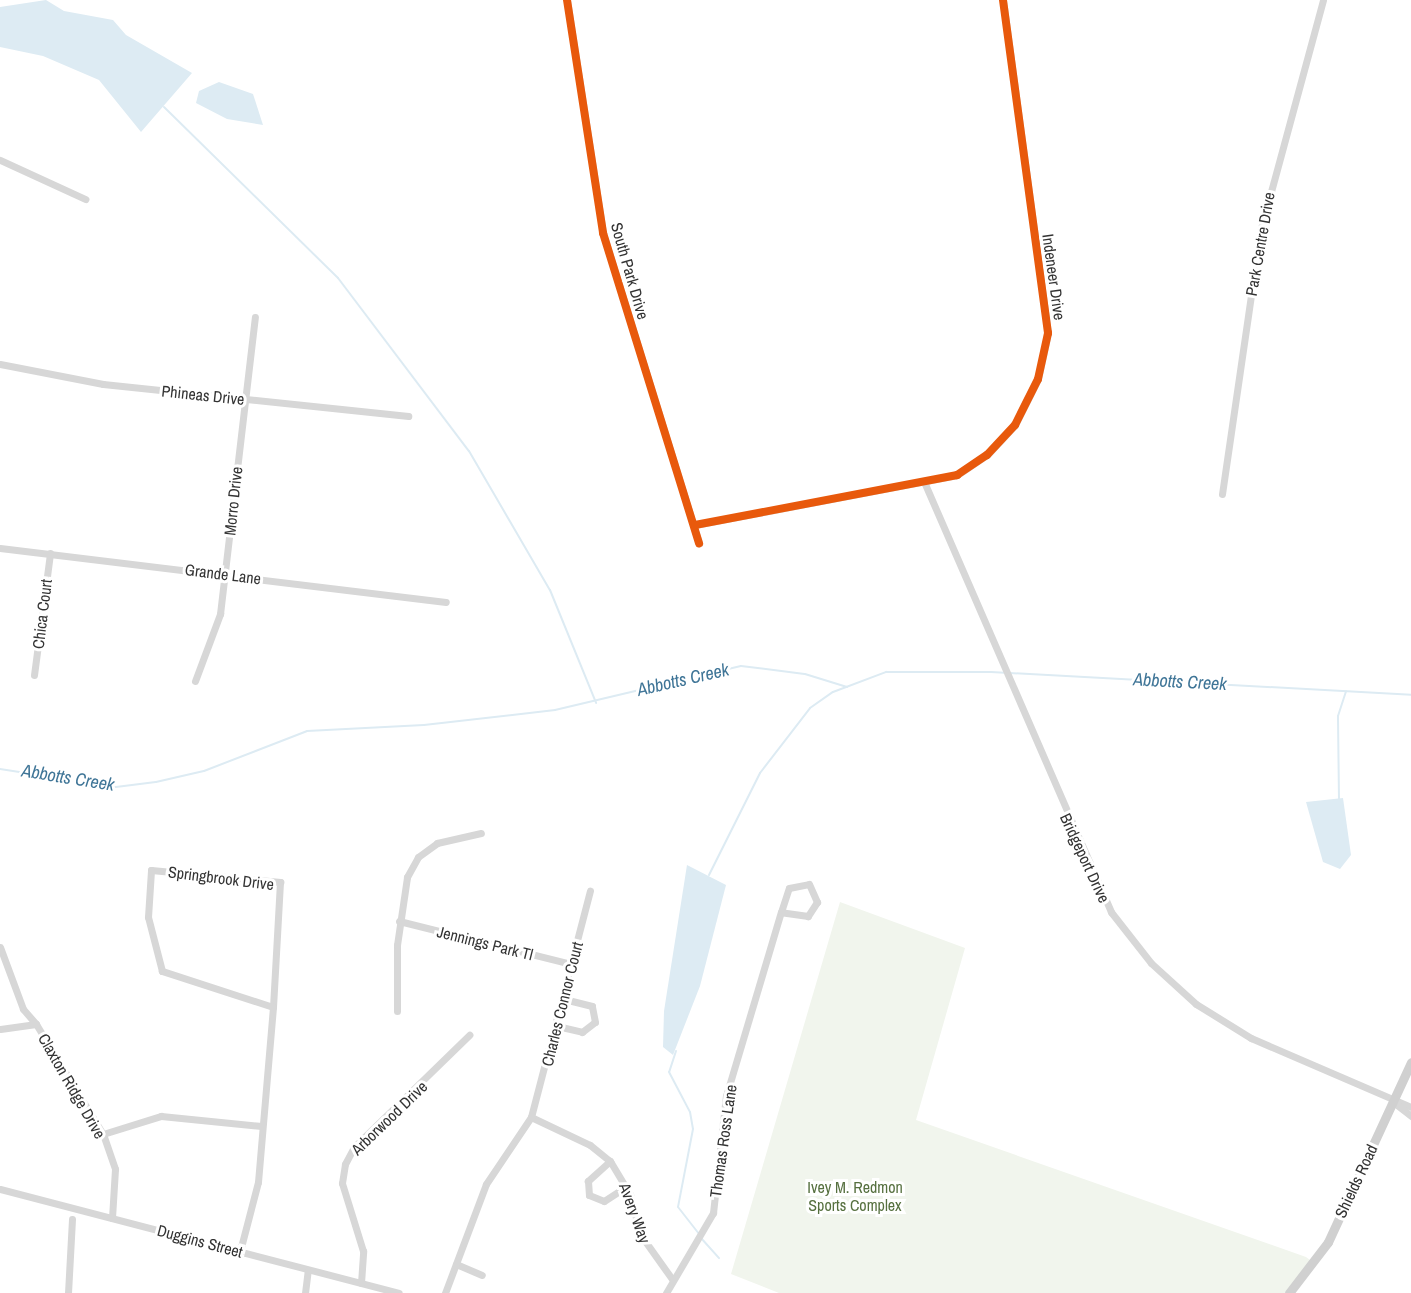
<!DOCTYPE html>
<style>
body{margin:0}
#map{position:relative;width:1411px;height:1293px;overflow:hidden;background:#fff;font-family:"Archivo Narrow",sans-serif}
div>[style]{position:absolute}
.green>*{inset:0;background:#f1f5ed}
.water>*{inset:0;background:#ddebf3}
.stream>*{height:2px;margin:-1px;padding:0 1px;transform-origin:1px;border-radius:1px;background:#ddebf3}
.street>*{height:7px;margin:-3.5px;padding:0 3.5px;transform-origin:3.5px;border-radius:3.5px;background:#d7d7d7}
.secondary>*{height:9px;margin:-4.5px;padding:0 4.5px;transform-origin:4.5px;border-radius:4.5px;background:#d0d0d0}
.cycleway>*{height:8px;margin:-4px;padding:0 4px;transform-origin:4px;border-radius:4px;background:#e8590c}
span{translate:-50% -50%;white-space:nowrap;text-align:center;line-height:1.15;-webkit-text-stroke:6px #fff;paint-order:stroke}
.street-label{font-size:16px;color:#333}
.park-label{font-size:16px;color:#56703f}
.water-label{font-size:18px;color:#3f7597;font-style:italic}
</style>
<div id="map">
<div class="green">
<i style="clip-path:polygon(840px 902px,965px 948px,916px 1120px,1306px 1257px,1314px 1263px,1289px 1293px,779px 1293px,731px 1274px)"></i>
</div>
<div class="water">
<i style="clip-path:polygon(46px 0,64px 11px,113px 20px,126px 35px,192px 73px,141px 132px,99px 80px,43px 56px,0 47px,0 7px)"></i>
<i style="clip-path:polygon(219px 82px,253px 94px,263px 125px,227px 119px,196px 103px,199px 91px)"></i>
<i style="clip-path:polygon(1343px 798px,1351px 855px,1340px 869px,1323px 862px,1306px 802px)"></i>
<i style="clip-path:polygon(687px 865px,726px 885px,700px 986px,673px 1055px,663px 1047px,664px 1011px)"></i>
</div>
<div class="stream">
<i style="left:164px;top:107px;width:244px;rotate:44.5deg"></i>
<i style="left:338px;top:278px;width:217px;rotate:52.9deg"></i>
<i style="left:469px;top:451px;width:161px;rotate:59.8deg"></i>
<i style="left:550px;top:590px;width:122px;rotate:67.8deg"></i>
<i style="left:0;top:769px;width:117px;rotate:8.8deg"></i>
<i style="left:116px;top:787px;width:40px;rotate:-7.1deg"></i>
<i style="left:156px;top:782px;width:49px;rotate:-12.9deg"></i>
<i style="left:204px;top:771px;width:110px;rotate:-21.2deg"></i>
<i style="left:307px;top:731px;width:117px;rotate:-2.9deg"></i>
<i style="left:424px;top:725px;width:132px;rotate:-6.5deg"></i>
<i style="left:555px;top:710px;width:191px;rotate:-13.3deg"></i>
<i style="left:741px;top:666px;width:64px;rotate:7.1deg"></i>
<i style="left:805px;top:674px;width:44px;rotate:17.2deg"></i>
<i style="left:1339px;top:800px;width:84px;rotate:-90.7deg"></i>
<i style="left:1338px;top:716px;width:26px;rotate:-72deg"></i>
<i style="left:709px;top:875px;width:114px;rotate:-63.4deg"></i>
<i style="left:760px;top:773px;width:82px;rotate:-52.4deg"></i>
<i style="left:810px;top:708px;width:28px;rotate:-35deg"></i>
<i style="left:833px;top:692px;width:57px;rotate:-20.7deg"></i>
<i style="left:886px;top:672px;width:105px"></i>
<i style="left:991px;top:672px;width:421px;rotate:3.1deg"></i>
<i style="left:676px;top:1051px;width:22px;rotate:108deg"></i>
<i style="left:669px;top:1072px;width:45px;rotate:62.3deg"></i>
<i style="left:690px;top:1112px;width:17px;rotate:80deg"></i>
<i style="left:693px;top:1129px;width:79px;rotate:100.9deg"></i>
<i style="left:678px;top:1207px;width:33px;rotate:52deg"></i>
<i style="left:701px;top:1238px;width:27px;rotate:48deg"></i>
</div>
<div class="street">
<i style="left:567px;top:0;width:236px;rotate:81.2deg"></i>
<i style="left:603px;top:233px;width:325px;rotate:72.8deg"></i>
<i style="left:0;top:160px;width:94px;rotate:24.6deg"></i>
<i style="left:0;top:364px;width:105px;rotate:11deg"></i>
<i style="left:103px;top:384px;width:307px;rotate:6deg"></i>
<i style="left:925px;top:484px;width:467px;rotate:66.5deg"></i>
<i style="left:1111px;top:912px;width:65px;rotate:51.9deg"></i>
<i style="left:1151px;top:963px;width:61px;rotate:42.3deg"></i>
<i style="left:1196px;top:1004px;width:65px;rotate:31.7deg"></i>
<i style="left:1251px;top:1038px;width:174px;rotate:23.3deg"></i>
<i style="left:1222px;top:494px;width:265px;rotate:-81.7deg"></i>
<i style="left:1260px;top:232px;width:240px;rotate:-74.8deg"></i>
<i style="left:695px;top:525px;width:267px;rotate:-10.8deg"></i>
<i style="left:957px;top:475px;width:36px;rotate:-34deg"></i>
<i style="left:987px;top:455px;width:41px;rotate:-47deg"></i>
<i style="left:1015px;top:425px;width:51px;rotate:-63.4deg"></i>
<i style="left:1038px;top:379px;width:47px;rotate:-77.7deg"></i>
<i style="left:1048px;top:333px;width:336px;rotate:-97.7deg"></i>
<i style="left:0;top:548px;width:449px;rotate:6.9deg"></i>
<i style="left:34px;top:675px;width:123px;rotate:-82.5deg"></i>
<i style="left:195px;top:681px;width:72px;rotate:-69.5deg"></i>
<i style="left:220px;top:614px;width:299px;rotate:-83.3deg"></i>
<i style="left:151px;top:870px;width:130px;rotate:5.3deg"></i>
<i style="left:280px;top:882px;width:125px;rotate:93.2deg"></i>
<i style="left:273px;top:1007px;width:117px;rotate:-162deg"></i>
<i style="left:162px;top:971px;width:56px;rotate:-104.5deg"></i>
<i style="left:148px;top:917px;width:47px;rotate:-86.3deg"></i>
<i style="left:399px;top:921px;width:177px;rotate:14deg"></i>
<i style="left:0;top:947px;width:66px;rotate:69.6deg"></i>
<i style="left:23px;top:1009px;width:20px;rotate:49deg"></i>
<i style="left:36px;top:1024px;width:36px;rotate:172deg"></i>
<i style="left:397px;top:1011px;width:66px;rotate:-90deg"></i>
<i style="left:397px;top:945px;width:69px;rotate:-81.6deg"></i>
<i style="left:407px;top:877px;width:23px;rotate:-61deg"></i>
<i style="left:418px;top:857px;width:24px;rotate:-36deg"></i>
<i style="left:437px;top:843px;width:45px;rotate:-12.8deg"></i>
<i style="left:36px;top:1024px;width:129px;rotate:58.7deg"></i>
<i style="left:103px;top:1134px;width:37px;rotate:71deg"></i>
<i style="left:115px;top:1169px;width:49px;rotate:93.5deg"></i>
<i style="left:557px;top:1026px;width:26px;rotate:13deg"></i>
<i style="left:582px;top:1032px;width:16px;rotate:-38deg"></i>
<i style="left:595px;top:1022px;width:16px;rotate:-101deg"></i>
<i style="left:592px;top:1006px;width:29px;rotate:-166deg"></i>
<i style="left:1397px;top:1105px;width:18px;rotate:38deg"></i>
<i style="left:531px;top:1117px;width:65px;rotate:25.4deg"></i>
<i style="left:590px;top:1145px;width:26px;rotate:39deg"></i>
<i style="left:610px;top:1161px;width:39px;rotate:59deg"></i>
<i style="left:630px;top:1194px;width:41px;rotate:76deg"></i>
<i style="left:640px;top:1234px;width:55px;rotate:54.6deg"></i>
<i style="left:103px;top:1134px;width:61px;rotate:-17.2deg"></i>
<i style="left:161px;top:1116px;width:101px;rotate:5.7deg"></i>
<i style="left:610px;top:1161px;width:30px;rotate:138deg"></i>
<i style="left:588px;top:1181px;width:14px;rotate:86deg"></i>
<i style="left:589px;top:1195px;width:16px;rotate:22deg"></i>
<i style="left:604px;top:1201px;width:27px;rotate:-33deg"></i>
<i style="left:0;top:1189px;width:412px;rotate:14.6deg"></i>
<i style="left:240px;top:1251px;width:71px;rotate:-75.4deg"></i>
<i style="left:258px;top:1182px;width:176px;rotate:-85.1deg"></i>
<i style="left:456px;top:1264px;width:28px;rotate:23deg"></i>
<i style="left:361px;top:1283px;width:32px;rotate:-86deg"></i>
<i style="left:363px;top:1251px;width:71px;rotate:-107.2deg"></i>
<i style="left:342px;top:1183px;width:19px;rotate:-81deg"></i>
<i style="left:345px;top:1164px;width:19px;rotate:-62deg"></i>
<i style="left:354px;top:1147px;width:161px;rotate:-44.2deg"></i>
<i style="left:68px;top:1293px;width:74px;rotate:-86.9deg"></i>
<i style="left:305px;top:1293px;width:23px;rotate:-83deg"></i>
<i style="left:445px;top:1293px;width:116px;rotate:-69.4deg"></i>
<i style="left:486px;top:1184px;width:81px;rotate:-56.1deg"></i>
<i style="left:531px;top:1117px;width:234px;rotate:-75.4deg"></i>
<i style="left:666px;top:1293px;width:93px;rotate:-59.6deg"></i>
<i style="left:713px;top:1213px;width:118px;rotate:-83.7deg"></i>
<i style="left:726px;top:1096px;width:192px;rotate:-73.4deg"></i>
<i style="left:781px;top:912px;width:25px;rotate:-72deg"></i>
<i style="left:789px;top:888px;width:20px;rotate:-11deg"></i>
<i style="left:809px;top:884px;width:20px;rotate:66deg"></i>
<i style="left:817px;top:902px;width:17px;rotate:123deg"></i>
<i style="left:808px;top:916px;width:27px;rotate:-172deg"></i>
</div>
<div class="secondary">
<i style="left:1289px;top:1293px;width:64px;rotate:-52.6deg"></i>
<i style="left:1328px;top:1242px;width:198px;rotate:-65.2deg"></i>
</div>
<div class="cycleway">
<i style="left:567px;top:0;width:236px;rotate:81.2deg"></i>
<i style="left:603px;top:233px;width:325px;rotate:72.8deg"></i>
<i style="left:695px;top:525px;width:267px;rotate:-10.8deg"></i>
<i style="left:957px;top:475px;width:36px;rotate:-34deg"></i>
<i style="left:987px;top:455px;width:41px;rotate:-47deg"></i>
<i style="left:1015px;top:425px;width:51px;rotate:-63.4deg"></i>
<i style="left:1038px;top:379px;width:47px;rotate:-77.7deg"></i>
<i style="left:1048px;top:333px;width:336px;rotate:-97.7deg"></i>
</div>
<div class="street-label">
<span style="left:1260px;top:244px;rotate:-80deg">Park Centre Drive</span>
<span style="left:630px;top:271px;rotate:74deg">South Park Drive</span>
<span style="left:1054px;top:277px;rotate:82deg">Indeneer Drive</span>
<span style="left:203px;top:395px;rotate:6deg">Phineas Drive</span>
<span style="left:233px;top:501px;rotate:-84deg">Morro Drive</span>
<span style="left:223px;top:574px;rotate:7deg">Grande Lane</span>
<span style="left:42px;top:614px;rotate:-83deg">Chica Court</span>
<span style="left:1085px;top:858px;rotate:65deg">Bridgeport Drive</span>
<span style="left:221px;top:878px;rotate:7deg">Springbrook Drive</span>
<span style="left:485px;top:943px;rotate:14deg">Jennings Park Tl</span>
<span style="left:562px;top:1004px;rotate:-76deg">Charles Connor Court</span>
<span style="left:72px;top:1086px;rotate:60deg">Claxton Ridge Drive</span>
<span style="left:389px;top:1118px;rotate:-44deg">Arborwood Drive</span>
<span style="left:723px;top:1141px;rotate:-82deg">Thomas Ross Lane</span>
<span style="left:1356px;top:1181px;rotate:-65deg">Shields Road</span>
<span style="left:635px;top:1213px;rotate:70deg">Avery Way</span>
<span style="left:200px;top:1241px;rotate:15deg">Duggins Street</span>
</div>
<div class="park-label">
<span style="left:855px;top:1196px">Ivey M. Redmon<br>Sports Complex</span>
</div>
<div class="water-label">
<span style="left:683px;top:680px;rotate:-13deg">Abbotts Creek</span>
<span style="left:1180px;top:682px;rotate:3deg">Abbotts Creek</span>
<span style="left:68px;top:778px;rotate:9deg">Abbotts Creek</span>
</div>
</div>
